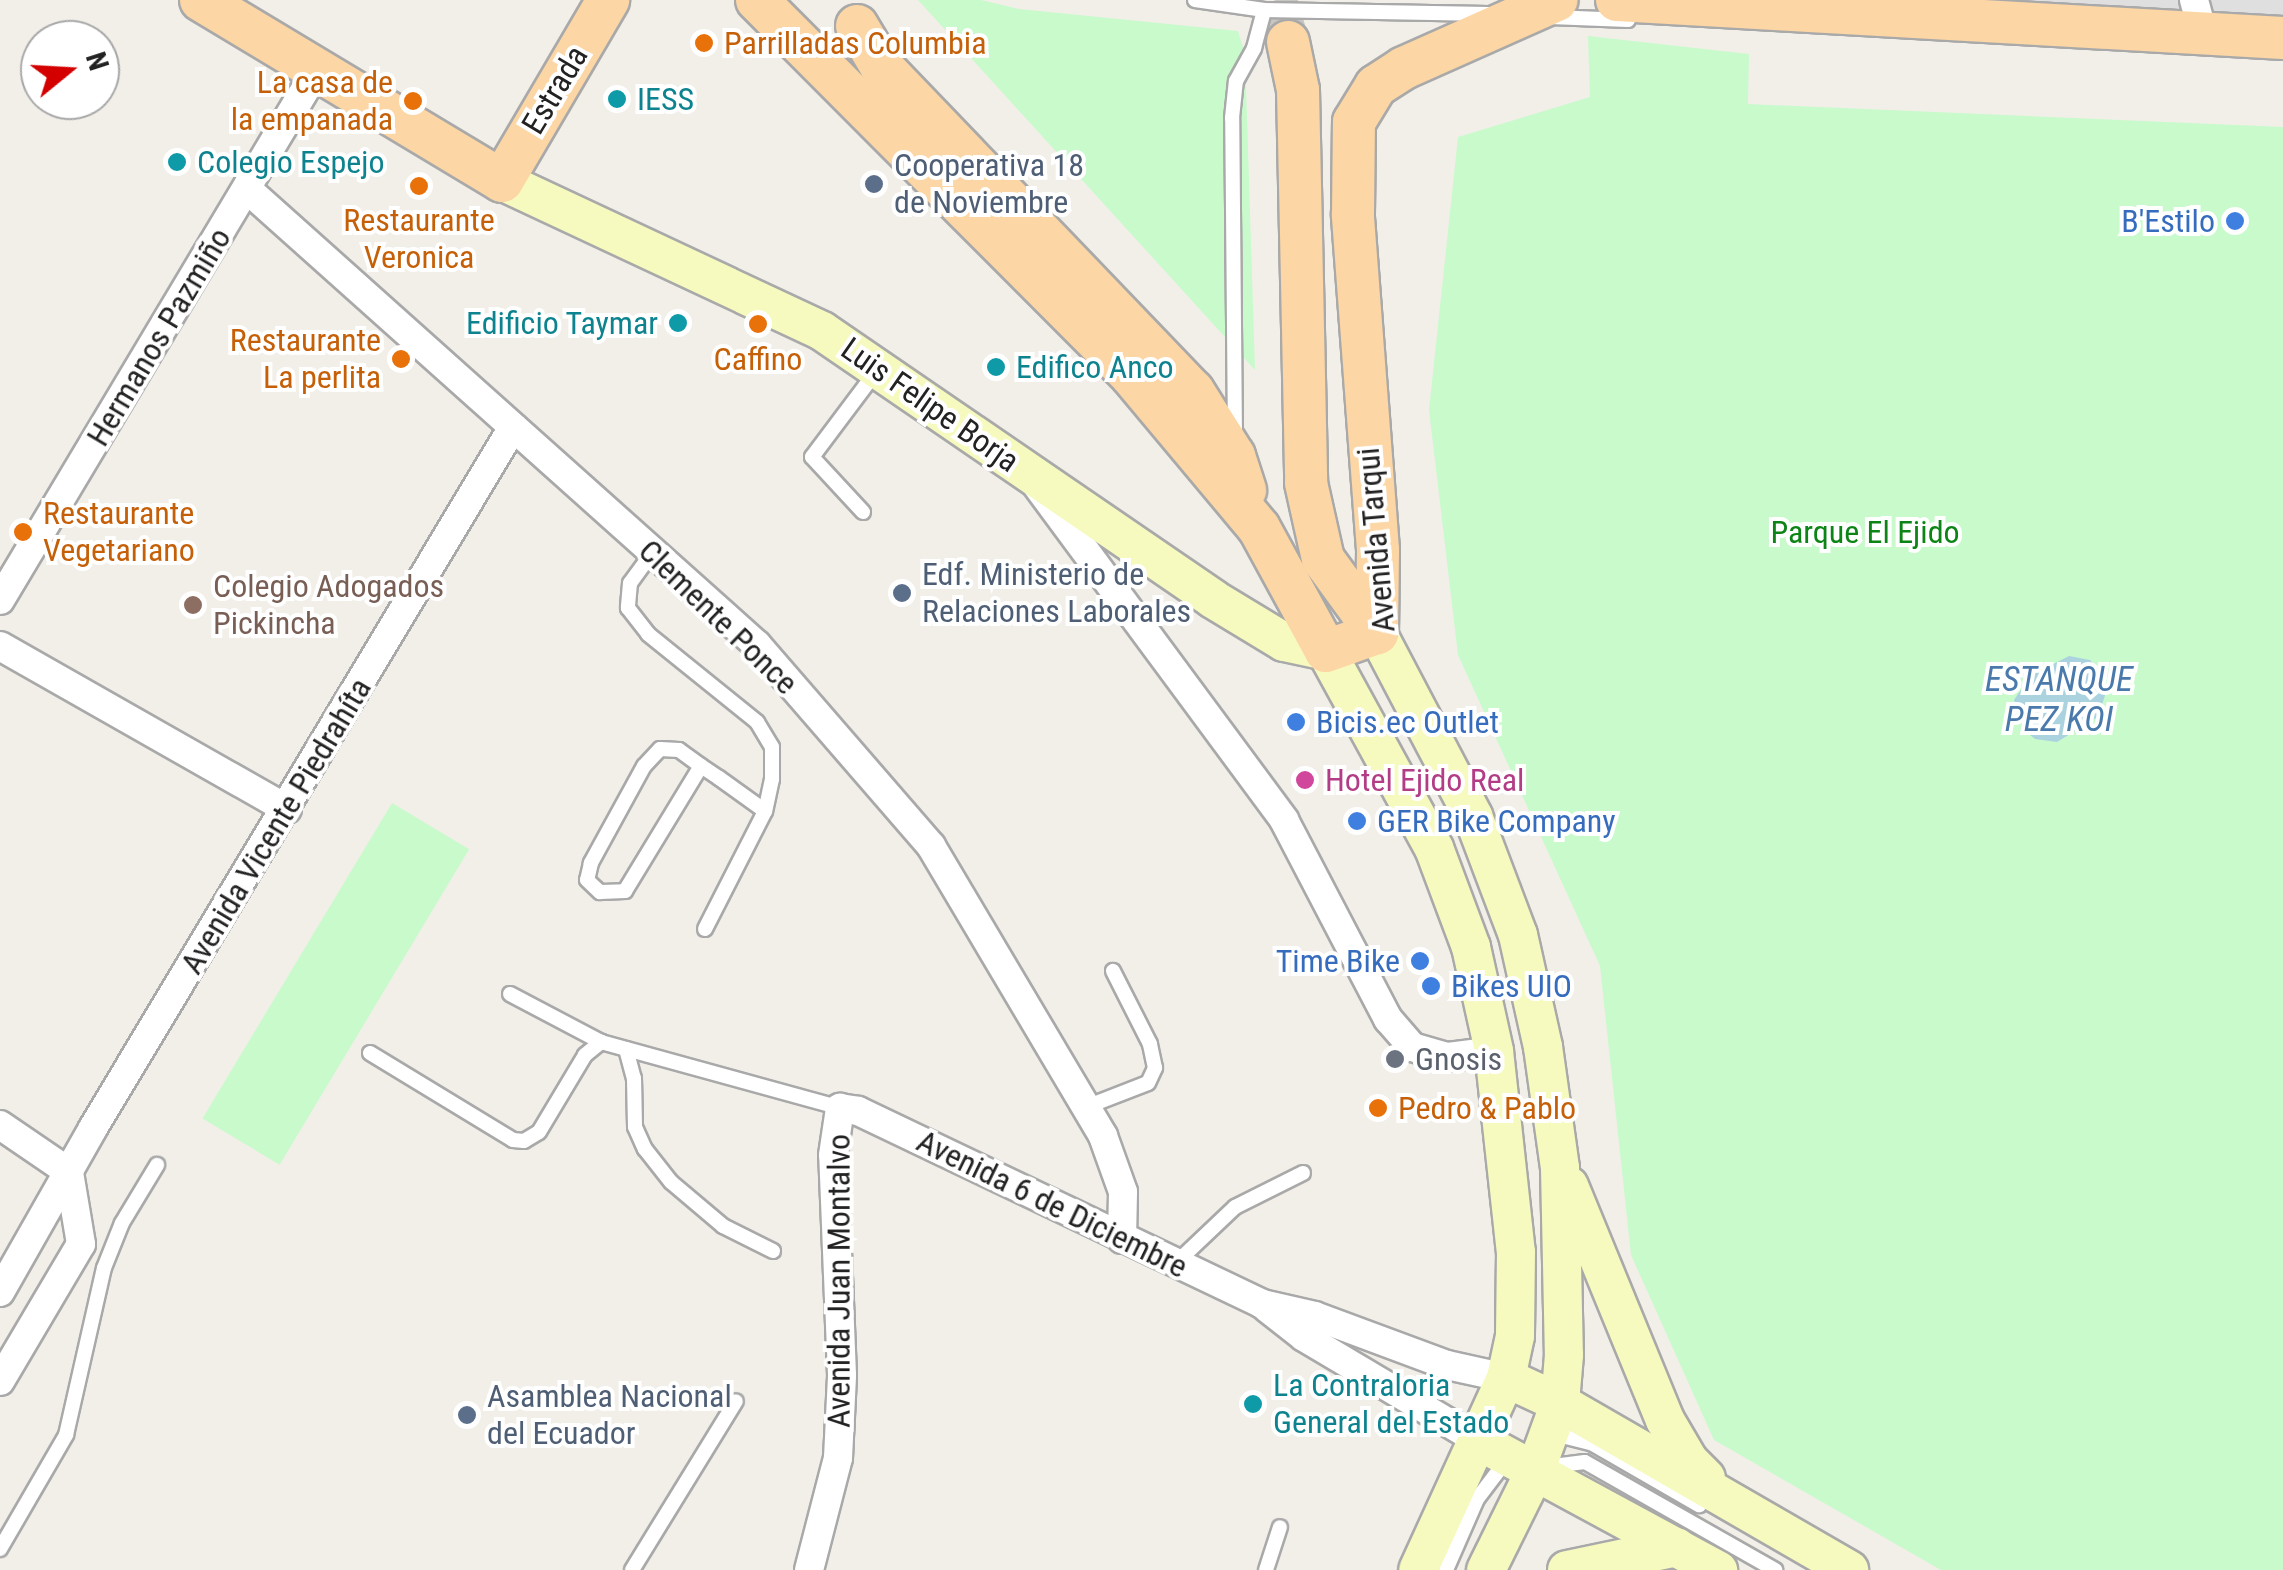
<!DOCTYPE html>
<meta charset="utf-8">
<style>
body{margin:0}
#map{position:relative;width:2283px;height:1570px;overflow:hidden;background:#f2efe9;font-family:"Roboto Condensed",sans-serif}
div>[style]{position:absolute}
.residential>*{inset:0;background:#e0dfdf}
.park>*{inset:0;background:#c8facc;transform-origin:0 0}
.water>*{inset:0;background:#aad3df}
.primary-tunnel>*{height:42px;margin-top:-21px;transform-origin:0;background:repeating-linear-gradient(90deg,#c8c6c1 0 42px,transparent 0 63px)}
.roads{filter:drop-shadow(2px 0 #a9a9a9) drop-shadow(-2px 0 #a9a9a9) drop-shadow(0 2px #a9a9a9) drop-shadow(0 -2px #a9a9a9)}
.service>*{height:14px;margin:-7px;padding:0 7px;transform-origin:7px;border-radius:7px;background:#fff}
.minor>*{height:28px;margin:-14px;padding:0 14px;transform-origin:14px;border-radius:14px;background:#fff}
.secondary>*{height:38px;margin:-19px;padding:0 19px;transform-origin:19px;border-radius:19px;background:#f7fabf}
.primary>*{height:42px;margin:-21px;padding:0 21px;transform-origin:21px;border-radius:21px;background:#fcd6a4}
.dots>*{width:28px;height:28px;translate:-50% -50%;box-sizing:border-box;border:5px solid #fff;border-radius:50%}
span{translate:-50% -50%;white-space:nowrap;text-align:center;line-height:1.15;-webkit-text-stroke:8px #fff;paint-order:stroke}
.food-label{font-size:32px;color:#c56008}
.left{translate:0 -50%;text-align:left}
.right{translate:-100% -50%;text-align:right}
.street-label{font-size:32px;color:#222}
.culture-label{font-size:32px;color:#0d838f}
.service-label{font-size:32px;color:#4e5e75}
.shop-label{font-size:32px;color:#366cbe}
.park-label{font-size:32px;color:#0c8416}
.education-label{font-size:32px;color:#785e54}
.hotel-label{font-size:32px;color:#b23c85}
.worship-label{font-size:32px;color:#5b616d}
.water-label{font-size:35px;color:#4a7aab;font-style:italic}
.north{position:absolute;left:20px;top:20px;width:100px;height:100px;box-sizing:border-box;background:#fff;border:2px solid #a7a7a7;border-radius:50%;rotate:72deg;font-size:28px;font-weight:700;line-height:40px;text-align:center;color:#222}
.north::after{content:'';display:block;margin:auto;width:35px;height:45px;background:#d40000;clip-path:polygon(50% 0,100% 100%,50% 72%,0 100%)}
</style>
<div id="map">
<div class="residential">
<i style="clip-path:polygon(1822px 0,2283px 0,2283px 22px)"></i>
</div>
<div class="park">
<i style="clip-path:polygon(918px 0,981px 0,1019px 9px,1238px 31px,1245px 54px,1255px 370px)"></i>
<i style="clip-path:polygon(1588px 36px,1749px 54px,1748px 104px,2283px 127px,2283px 1570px,1941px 1570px,1714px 1440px,1631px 1255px,1600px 966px,1458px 655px,1429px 410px,1458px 137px,1590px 97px)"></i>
<i style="left:392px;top:803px;width:90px;height:368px;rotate:31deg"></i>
</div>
<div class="water">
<i style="clip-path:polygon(2069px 656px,2090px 660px,2101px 673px,2107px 689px,2098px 717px,2057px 742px,2035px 739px,2023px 729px,2014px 700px,2030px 676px)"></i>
</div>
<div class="primary-tunnel">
<i style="left:1276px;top:0;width:44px;rotate:74.1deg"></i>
</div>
<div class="roads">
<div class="service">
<i style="left:1195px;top:0;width:70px;rotate:8.2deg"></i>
<i style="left:1264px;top:10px;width:224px;rotate:1deg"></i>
<i style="left:1550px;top:17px;width:78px;rotate:2.2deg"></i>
<i style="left:1235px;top:438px;width:320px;rotate:-90.5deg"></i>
<i style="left:1232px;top:118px;width:37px;rotate:-84deg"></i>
<i style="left:1236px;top:81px;width:38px;rotate:-61deg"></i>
<i style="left:1254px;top:48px;width:39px;rotate:-75deg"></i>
<i style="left:863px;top:512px;width:75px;rotate:-132.8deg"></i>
<i style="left:812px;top:457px;width:110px;rotate:-53.1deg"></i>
<i style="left:652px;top:553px;width:37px;rotate:126deg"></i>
<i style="left:630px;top:583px;width:25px;rotate:95deg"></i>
<i style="left:628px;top:608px;width:33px;rotate:52deg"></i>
<i style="left:648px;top:634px;width:140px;rotate:38.9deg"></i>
<i style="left:757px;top:722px;width:29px;rotate:59deg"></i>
<i style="left:772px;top:747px;width:32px;rotate:90deg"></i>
<i style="left:772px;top:779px;width:33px;rotate:102deg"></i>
<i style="left:765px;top:811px;width:57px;rotate:-144.3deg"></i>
<i style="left:719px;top:778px;width:22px;rotate:-146deg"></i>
<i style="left:701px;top:766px;width:27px;rotate:-144deg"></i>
<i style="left:679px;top:750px;width:19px;rotate:-177deg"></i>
<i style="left:660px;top:749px;width:23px;rotate:133deg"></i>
<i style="left:644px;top:766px;width:111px;rotate:118.7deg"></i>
<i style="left:591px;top:863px;width:17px;rotate:103deg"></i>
<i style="left:587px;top:880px;width:18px;rotate:43deg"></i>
<i style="left:600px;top:892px;width:25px;rotate:-2deg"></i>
<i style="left:625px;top:891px;width:146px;rotate:-58.7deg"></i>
<i style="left:705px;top:929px;width:132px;rotate:-63deg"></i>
<i style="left:510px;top:994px;width:103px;rotate:27.8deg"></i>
<i style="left:626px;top:1049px;width:30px;rotate:75deg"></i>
<i style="left:634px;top:1078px;width:49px;rotate:88.8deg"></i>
<i style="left:635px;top:1127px;width:24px;rotate:66deg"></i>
<i style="left:645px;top:1149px;width:42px;rotate:51.8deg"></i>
<i style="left:671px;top:1182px;width:68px;rotate:40.2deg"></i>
<i style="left:723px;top:1226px;width:56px;rotate:26.6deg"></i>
<i style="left:370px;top:1053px;width:167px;rotate:31.3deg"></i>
<i style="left:513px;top:1140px;width:11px;rotate:5deg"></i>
<i style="left:524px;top:1141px;width:17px;rotate:-31deg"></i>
<i style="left:539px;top:1132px;width:90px;rotate:-59.1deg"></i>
<i style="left:585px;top:1055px;width:21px;rotate:-39deg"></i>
<i style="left:601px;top:1042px;width:248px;rotate:15.4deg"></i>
<i style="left:1086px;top:1107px;width:66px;rotate:-21.2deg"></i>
<i style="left:1148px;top:1083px;width:17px;rotate:-65deg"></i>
<i style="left:1155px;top:1068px;width:25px;rotate:-102deg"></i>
<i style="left:1150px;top:1044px;width:82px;rotate:-116.9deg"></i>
<i style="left:1176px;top:1263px;width:81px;rotate:-43.5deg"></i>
<i style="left:1235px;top:1207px;width:76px;rotate:-26.6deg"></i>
<i style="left:1554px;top:1434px;width:38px;rotate:14deg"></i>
<i style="left:1591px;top:1443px;width:125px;rotate:29.9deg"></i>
<i style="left:1545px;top:1467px;width:40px;rotate:-7.1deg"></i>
<i style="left:1585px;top:1462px;width:219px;rotate:29.6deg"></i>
<i style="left:0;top:1549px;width:132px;rotate:-59.9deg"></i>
<i style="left:66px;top:1435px;width:171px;rotate:-77.2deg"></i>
<i style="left:104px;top:1268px;width:48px;rotate:-68.2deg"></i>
<i style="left:122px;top:1223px;width:68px;rotate:-58.9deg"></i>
<i style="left:632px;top:1570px;width:198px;rotate:-58.4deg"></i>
<i style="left:1266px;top:1570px;width:45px;rotate:-72deg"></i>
<i style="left:1446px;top:1570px;width:77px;rotate:-66.4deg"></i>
<i style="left:1477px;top:1499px;width:48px;rotate:-52.7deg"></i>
</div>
<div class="minor">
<i style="left:2194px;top:0;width:35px;rotate:75deg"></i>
<i style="left:247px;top:189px;width:684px;rotate:41.8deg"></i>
<i style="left:757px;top:645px;width:266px;rotate:49.1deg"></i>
<i style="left:931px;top:846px;width:337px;rotate:59.3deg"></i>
<i style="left:1103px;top:1136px;width:59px;rotate:70.3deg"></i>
<i style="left:1123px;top:1192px;width:47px;rotate:91.2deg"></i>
<i style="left:1038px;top:487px;width:414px;rotate:53.5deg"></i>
<i style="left:1284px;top:820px;width:225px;rotate:62.4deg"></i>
<i style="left:1388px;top:1019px;width:37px;rotate:49deg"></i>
<i style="left:1412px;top:1047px;width:37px;rotate:16deg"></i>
<i style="left:1448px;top:1057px;width:46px;rotate:-7.4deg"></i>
<i style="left:0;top:600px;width:614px;rotate:-59.13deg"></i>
<i style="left:0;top:646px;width:330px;rotate:29.6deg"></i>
<i style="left:0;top:1125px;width:83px;rotate:34.3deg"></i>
<i style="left:0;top:1292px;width:189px;rotate:-60.4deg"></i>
<i style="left:93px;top:1128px;width:817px;rotate:-59.07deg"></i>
<i style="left:1267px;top:1308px;width:47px;rotate:38.1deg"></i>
<i style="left:1304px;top:1337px;width:204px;rotate:30.7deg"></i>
<i style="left:0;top:1381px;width:159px;rotate:-59.4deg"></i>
<i style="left:81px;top:1244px;width:73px;rotate:-99.5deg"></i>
<i style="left:809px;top:1570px;width:116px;rotate:-75.5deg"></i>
<i style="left:838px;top:1458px;width:83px;rotate:-87.2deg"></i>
<i style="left:842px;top:1375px;width:220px;rotate:-92.3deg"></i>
<i style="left:833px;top:1155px;width:48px;rotate:-81.5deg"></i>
<i style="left:840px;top:1108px;width:18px;rotate:9deg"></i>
<i style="left:858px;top:1111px;width:448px;rotate:25.5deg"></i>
<i style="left:1262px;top:1304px;width:54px;rotate:12.8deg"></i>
<i style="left:1315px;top:1316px;width:141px;rotate:20.4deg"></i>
<i style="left:1447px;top:1365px;width:60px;rotate:12.4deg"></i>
</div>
<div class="secondary">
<i style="left:502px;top:181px;width:353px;rotate:25.1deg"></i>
<i style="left:822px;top:331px;width:474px;rotate:34.4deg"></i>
<i style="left:1213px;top:599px;width:83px;rotate:31.2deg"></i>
<i style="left:1284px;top:642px;width:43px;rotate:12.1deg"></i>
<i style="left:1326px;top:651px;width:225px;rotate:61.3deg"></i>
<i style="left:1434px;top:848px;width:106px;rotate:69.5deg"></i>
<i style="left:1471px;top:947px;width:107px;rotate:77.5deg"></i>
<i style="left:1494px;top:1051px;width:202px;rotate:83.8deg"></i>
<i style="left:1516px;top:1252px;width:84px;rotate:90.7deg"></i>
<i style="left:1515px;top:1336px;width:43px;rotate:102.1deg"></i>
<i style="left:1506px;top:1378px;width:211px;rotate:114.6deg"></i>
<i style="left:1377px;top:633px;width:207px;rotate:62.3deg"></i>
<i style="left:1473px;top:816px;width:127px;rotate:69.3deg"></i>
<i style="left:1518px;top:935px;width:115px;rotate:77.4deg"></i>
<i style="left:1543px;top:1047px;width:122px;rotate:82deg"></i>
<i style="left:1560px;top:1168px;width:187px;rotate:88.8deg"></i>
<i style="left:1564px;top:1355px;width:48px;rotate:94.8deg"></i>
<i style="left:1560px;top:1403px;width:70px;rotate:110deg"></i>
<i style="left:1536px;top:1469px;width:113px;rotate:116.3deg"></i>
<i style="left:1569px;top:1186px;width:253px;rotate:67.7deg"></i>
<i style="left:1665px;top:1420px;width:48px;rotate:59.7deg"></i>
<i style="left:1689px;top:1461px;width:24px;rotate:45deg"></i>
<i style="left:1506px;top:1378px;width:60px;rotate:24.8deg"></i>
<i style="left:1560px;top:1403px;width:334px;rotate:30deg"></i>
<i style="left:1479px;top:1441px;width:272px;rotate:28.4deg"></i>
<i style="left:1567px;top:1570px;width:112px;rotate:-11.8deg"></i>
</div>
<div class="primary">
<i style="left:201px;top:0;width:351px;rotate:31deg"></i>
<i style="left:502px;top:181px;width:210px;rotate:-59.6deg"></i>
<i style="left:757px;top:0;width:530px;rotate:45.08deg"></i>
<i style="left:1131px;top:375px;width:199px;rotate:50.1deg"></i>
<i style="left:1259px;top:528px;width:140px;rotate:61.4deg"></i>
<i style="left:1326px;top:651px;width:54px;rotate:-19.4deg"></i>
<i style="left:1617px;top:0;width:667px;rotate:3.27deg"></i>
<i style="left:857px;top:26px;width:47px;rotate:59deg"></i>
<i style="left:881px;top:66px;width:451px;rotate:46.2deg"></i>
<i style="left:1193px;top:391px;width:77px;rotate:57.8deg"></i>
<i style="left:1234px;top:456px;width:36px;rotate:72deg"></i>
<i style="left:1288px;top:42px;width:49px;rotate:78.2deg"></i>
<i style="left:1298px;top:90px;width:393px;rotate:88.8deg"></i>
<i style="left:1306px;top:483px;width:78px;rotate:77.4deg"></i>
<i style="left:1323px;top:559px;width:92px;rotate:53.9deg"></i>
<i style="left:1377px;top:633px;width:83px;rotate:-89.3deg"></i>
<i style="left:1378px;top:550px;width:337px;rotate:-94.3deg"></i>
<i style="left:1353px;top:214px;width:92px;rotate:-89.4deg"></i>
<i style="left:1354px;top:122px;width:42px;rotate:-58.6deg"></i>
<i style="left:1376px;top:86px;width:33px;rotate:-33deg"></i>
<i style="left:1404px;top:68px;width:167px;rotate:-24deg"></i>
</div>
</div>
<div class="dots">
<i style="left:704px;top:43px;background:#e8710a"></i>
<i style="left:617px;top:99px;background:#0f9aa8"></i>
<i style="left:413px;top:101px;background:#e8710a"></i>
<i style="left:177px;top:162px;background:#0f9aa8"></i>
<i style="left:874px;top:184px;background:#5c6f8a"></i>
<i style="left:419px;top:186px;background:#e8710a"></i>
<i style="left:2235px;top:221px;background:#3f7fe0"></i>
<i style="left:678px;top:323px;background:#0f9aa8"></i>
<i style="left:758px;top:324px;background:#e8710a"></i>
<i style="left:401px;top:359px;background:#e8710a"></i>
<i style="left:996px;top:367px;background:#0f9aa8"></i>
<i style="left:23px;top:532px;background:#e8710a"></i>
<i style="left:902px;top:593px;background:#5c6f8a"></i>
<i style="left:193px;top:605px;background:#8d6e63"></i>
<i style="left:1296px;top:722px;background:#3f7fe0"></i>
<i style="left:1305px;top:780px;background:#d1479c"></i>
<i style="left:1357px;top:821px;background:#3f7fe0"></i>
<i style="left:1420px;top:961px;background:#3f7fe0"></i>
<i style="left:1431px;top:986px;background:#3f7fe0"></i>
<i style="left:1395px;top:1059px;background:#6b7280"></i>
<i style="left:1378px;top:1108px;background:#e8710a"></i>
<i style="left:1253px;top:1404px;background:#0f9aa8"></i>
<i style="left:467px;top:1415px;background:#5c6f8a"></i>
</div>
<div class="food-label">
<span class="left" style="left:724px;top:43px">Parrilladas Columbia</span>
<span class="right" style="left:393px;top:101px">La casa de<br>la empanada</span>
<span style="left:419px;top:239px">Restaurante<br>Veronica</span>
<span class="right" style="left:381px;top:359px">Restaurante<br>La perlita</span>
<span style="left:758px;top:359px">Caffino</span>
<span class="left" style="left:43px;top:532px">Restaurante<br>Vegetariano</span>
<span class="left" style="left:1398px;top:1108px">Pedro &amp; Pablo</span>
</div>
<div class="street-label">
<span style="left:555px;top:90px;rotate:-59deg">Estrada</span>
<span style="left:159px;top:337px;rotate:-59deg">Hermanos Pazmiño</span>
<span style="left:930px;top:405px;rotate:35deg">Luis Felipe Borja</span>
<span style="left:1376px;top:540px;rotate:-95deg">Avenida Tarqui</span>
<span style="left:718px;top:617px;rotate:44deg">Clemente Ponce</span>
<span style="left:276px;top:826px;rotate:-59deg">Avenida Vicente Piedrahíta</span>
<span style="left:1052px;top:1204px;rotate:26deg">Avenida 6 de Diciembre</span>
<span style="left:839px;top:1281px;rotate:-90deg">Avenida Juan Montalvo</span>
</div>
<div class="culture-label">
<span class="left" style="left:637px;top:99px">IESS</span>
<span class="left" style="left:197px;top:162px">Colegio Espejo</span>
<span class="right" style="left:658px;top:323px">Edificio Taymar</span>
<span class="left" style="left:1016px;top:367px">Edifico Anco</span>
<span class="left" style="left:1273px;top:1404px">La Contraloria<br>General del Estado</span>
</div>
<div class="service-label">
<span class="left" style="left:894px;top:184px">Cooperativa 18<br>de Noviembre</span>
<span class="left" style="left:922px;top:593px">Edf. Ministerio de<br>Relaciones Laborales</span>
<span class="left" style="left:487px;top:1415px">Asamblea Nacional<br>del Ecuador</span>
</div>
<div class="shop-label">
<span class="right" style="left:2215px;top:221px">B'Estilo</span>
<span class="left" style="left:1316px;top:722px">Bicis.ec Outlet</span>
<span class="left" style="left:1377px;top:821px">GER Bike Company</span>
<span class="right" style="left:1400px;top:961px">Time Bike</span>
<span class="left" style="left:1451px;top:986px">Bikes UIO</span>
</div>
<div class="park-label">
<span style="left:1865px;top:532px">Parque El Ejido</span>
</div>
<div class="education-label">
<span class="left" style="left:213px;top:605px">Colegio Adogados<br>Pickincha</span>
</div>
<div class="hotel-label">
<span class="left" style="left:1325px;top:780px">Hotel Ejido Real</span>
</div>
<div class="worship-label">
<span class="left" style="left:1415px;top:1059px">Gnosis</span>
</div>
<div class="water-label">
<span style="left:2059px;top:700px">ESTANQUE<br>PEZ KOI</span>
</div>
<div class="north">N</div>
</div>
